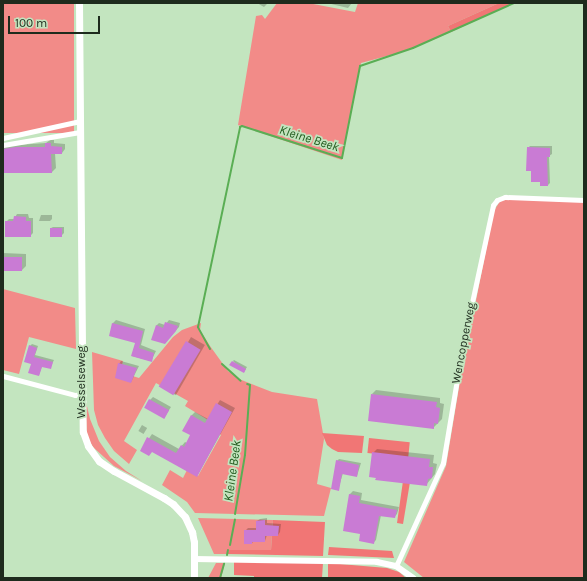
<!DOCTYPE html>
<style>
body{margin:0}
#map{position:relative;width:587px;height:581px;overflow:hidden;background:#c3e5bf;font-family:Karla,sans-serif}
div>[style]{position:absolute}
.green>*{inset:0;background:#f28b88;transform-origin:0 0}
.forest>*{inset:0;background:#f17675;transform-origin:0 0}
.shadow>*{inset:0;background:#0003;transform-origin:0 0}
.stream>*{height:2px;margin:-1px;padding:0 1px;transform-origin:1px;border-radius:1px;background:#5aae54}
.building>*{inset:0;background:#c97bd4;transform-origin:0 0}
.minor>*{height:5px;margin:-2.5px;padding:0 2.5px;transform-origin:2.5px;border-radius:2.5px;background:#fff}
.tertiary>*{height:6px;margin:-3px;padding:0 3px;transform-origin:3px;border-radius:3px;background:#fff}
.secondary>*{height:7px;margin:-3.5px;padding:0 3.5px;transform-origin:3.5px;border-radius:3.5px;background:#fff}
span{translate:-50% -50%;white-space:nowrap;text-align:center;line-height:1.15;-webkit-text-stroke:3.5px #c3e5bf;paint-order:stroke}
.street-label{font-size:12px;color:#1e2b1d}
.water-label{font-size:13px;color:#235b1f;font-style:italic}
.frame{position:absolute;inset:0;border:4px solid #1e2b1d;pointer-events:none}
.scale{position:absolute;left:8px;top:16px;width:92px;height:18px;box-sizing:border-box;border:2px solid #1e2b1d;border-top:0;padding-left:5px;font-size:12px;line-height:14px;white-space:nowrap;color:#1e2b1d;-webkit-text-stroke:3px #c3e5bf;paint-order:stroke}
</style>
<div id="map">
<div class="green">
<i style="left:3px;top:3px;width:71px;height:130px"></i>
<i style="clip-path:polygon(277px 3px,308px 3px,355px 12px,358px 3px,499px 3px,448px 26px,451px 32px,409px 50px,361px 63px,342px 160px,238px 125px,256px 16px,262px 15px,265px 19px)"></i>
<i style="clip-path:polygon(506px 199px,584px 201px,584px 578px,424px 578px,404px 562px,446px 466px,461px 375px,494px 211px,500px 201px)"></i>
<i style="clip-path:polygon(3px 289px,75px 308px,76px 349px,29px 337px,19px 374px,3px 370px)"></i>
<i style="clip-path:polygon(201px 323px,200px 330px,210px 346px,228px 371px,239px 379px,272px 392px,317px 399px,324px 439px,317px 484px,331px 488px,324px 516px,195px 513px,187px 502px,162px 485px,170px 470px,183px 478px,187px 470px,198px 476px,221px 435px,211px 428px,213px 423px,185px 406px,188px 401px,156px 383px,124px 441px,137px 450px,129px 464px,114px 451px,105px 438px,98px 425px,94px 410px,92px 352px,123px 361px,120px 372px,139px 378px,173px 337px,182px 330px)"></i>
<i style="clip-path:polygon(85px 398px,90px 419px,99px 441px,110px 457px,126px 471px,142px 481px,114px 466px,94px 448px,87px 438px)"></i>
<i style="clip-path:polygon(198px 518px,273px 520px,271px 550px,229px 550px,227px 554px,214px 554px)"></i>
<i style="clip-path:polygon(216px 563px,225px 563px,221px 578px,208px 578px)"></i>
</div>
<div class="forest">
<i style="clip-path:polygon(499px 3px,514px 3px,451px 32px,448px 26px)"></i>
<i style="clip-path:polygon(322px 433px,364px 436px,362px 453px,338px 452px,332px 449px,327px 445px)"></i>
<i style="left:369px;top:438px;width:41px;height:15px;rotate:6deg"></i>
<i style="clip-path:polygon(403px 481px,410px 482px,403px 524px,397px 523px)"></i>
<i style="clip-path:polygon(273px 520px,325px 522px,323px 556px,227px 554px,229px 550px,271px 550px)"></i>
<i style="clip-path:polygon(329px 547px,392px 551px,394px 558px,328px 555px)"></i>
<i style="clip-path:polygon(234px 562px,323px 563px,322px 578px,254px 578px,254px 576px,234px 575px)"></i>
<i style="clip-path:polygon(328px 563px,387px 568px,399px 572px,406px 578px,328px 578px)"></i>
</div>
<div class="shadow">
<i style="clip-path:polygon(257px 3px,268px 3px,264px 7px)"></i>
<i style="clip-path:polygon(327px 3px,352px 3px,348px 8px)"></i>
<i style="clip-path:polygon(50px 140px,54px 140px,54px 143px,65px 144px,65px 149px,62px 153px,55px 153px,56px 168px,52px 172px,3px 172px,3px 146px,46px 143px)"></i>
<i style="clip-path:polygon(530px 146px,552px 146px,552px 154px,549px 156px,550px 183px,548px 185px,541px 181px,533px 171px,528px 148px)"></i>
<i style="clip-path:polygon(17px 214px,28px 214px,29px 218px,33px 218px,33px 233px,30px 236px,6px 222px,9px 219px,14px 219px)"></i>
<i style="clip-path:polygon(41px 215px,52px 215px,52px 219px,50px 221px,39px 221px)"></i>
<i style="clip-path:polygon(53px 227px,64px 227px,64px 233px,62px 235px,51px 228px)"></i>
<i style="clip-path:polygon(3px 253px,26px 254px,26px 266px,22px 270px,3px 270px)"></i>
<i style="clip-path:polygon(116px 320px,145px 329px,141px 345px,156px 351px,151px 361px,132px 356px,136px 342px,110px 335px,113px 323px)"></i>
<i style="clip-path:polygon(169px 320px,180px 323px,179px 327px,164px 343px,156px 326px,159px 323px,165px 325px)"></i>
<i style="left:191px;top:337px;width:16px;height:58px;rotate:30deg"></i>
<i style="clip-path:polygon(32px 344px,38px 346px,35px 355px,54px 360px,50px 368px,42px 366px,39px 375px,32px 363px,30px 346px)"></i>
<i style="clip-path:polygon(234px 360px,247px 367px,244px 372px,233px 361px)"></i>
<i style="clip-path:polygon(121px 361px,139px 366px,131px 382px,119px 364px)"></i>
<i style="clip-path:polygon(376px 390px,440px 398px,440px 403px,444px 404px,442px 419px,433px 428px,372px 394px)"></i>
<i style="clip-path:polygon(153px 397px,171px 407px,164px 418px,150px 400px)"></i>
<i style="clip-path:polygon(220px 400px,235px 408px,197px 476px,152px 451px,141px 450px,152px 434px,179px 449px,185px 442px,187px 443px,191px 435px,191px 416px,195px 412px,208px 419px)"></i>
<i style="left:142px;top:425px;width:6px;height:7px;rotate:31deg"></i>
<i style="clip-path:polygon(377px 449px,434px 455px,433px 463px,437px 464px,435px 474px,426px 485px,373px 453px)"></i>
<i style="clip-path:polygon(339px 459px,361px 463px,357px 476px,343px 473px,338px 490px,337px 461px)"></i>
<i style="clip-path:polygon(353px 491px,362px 493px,361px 500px,399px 507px,397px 514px,394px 517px,381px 515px,376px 540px,373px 543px,362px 533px,344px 530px,350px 494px)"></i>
<i style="clip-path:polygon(267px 518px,267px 523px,281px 524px,280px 532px,278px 535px,267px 535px,265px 541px,254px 541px,252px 543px,245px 531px,248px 528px,257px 528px,257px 521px,260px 519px)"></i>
</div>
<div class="stream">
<i style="left:210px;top:349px;width:25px;rotate:-119deg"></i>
<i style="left:198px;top:327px;width:204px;rotate:-78.1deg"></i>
<i style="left:240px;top:127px;width:2px;rotate:-27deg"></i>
<i style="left:242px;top:126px;width:105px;rotate:17.7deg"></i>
<i style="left:342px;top:158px;width:94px;rotate:-78.9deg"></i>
<i style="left:360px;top:66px;width:56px;rotate:-18.8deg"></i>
<i style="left:413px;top:48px;width:111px;rotate:-24deg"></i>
<i style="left:222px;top:364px;width:25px;rotate:42deg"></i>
<i style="left:235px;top:514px;width:60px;rotate:-80.4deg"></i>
<i style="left:245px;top:455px;width:70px;rotate:-85.9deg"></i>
<i style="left:250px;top:385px;width:3px;rotate:-162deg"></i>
<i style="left:230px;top:545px;width:26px;rotate:-79deg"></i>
<i style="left:227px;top:555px;width:5px;rotate:-79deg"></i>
<i style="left:220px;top:578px;width:15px;rotate:-74deg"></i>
</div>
<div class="building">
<i style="clip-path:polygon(45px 143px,51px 143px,51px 146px,62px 147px,62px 154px,51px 154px,52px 173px,3px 173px,3px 149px,16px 147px,45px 147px)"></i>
<i style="clip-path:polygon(527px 147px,550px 148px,550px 157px,547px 157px,548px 186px,540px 186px,540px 182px,531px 182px,531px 171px,526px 171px)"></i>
<i style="clip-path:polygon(14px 216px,26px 217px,26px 221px,31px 221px,31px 237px,5px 237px,5px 221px,13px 221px)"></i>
<i style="left:50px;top:228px;width:12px;height:9px"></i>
<i style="left:3px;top:257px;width:19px;height:14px"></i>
<i style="clip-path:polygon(165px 322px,178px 326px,176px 331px,165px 344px,151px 340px,156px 325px,163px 328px)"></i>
<i style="clip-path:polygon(112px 323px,143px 331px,139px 348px,154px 353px,152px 362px,131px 356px,135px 343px,109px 336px)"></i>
<i style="left:186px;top:341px;width:17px;height:53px;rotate:31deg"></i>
<i style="clip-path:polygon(29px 345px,37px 348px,34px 357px,53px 362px,51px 369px,42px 367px,39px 376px,28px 373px,31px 364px,24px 362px)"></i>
<i style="clip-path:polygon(232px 361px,246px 369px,244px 373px,229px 365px)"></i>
<i style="clip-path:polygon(118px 363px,137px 368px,131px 383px,115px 378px)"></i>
<i style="clip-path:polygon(371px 394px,437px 402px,436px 407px,440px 408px,438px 424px,434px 423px,434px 429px,368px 421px)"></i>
<i style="left:149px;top:399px;width:23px;height:10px;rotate:29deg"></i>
<i style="clip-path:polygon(216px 403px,232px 412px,197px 477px,152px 452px,149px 456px,140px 451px,147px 437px,176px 453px,181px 445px,184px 447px,190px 435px,182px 431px,191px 415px,205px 423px)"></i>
<i style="clip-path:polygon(372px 452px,430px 459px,429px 467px,433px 467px,432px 478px,428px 479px,427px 486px,375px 480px,376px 478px,369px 477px)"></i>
<i style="clip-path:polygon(336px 460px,359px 465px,357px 477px,342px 474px,339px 491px,331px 489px)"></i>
<i style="clip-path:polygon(349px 494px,360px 496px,359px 503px,397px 510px,395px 518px,379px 516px,374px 544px,359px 541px,360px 534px,343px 531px)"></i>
<i style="clip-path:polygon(265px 520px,265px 525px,279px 526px,278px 536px,265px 536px,265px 542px,252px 542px,252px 544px,244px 544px,244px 530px,256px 530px,256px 521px)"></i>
</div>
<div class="minor">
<i style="left:3px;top:138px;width:79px;rotate:-12.4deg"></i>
<i style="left:3px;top:145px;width:78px;rotate:-9.6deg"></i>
<i style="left:3px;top:376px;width:74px;rotate:14.8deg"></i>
<i style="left:75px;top:395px;width:7px;rotate:-8deg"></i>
<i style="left:396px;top:566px;width:113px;rotate:-65.5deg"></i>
<i style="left:443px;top:463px;width:121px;rotate:-80.5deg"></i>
<i style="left:463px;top:344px;width:142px;rotate:-77.8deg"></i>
<i style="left:493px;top:205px;width:6px;rotate:-51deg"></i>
<i style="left:497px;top:200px;width:9px;rotate:-21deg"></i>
<i style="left:505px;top:197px;width:79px;rotate:2.2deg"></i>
</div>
<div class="tertiary">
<i style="left:194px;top:559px;width:183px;rotate:0.9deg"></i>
<i style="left:377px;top:562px;width:19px;rotate:12deg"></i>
<i style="left:396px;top:566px;width:21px;rotate:35deg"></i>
</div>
<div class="secondary">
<i style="left:79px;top:3px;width:429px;rotate:89.5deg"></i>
<i style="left:83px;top:432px;width:15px;rotate:70deg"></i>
<i style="left:88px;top:446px;width:19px;rotate:54deg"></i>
<i style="left:99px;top:461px;width:18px;rotate:34deg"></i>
<i style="left:114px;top:471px;width:57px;rotate:28.4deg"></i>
<i style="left:164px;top:498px;width:11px;rotate:34deg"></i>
<i style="left:173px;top:504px;width:18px;rotate:47deg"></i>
<i style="left:185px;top:517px;width:17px;rotate:65deg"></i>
<i style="left:192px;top:532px;width:10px;rotate:79deg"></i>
<i style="left:194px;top:542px;width:36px;rotate:90deg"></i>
</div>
<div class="street-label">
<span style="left:464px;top:343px;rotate:-79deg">Wencopperweg</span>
<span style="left:82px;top:382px;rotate:-90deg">Wesselseweg</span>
</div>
<div class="water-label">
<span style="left:309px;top:139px;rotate:17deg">Kleine Beek</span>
<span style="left:233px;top:471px;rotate:-82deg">Kleine Beek</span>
</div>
<div class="frame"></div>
<div class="scale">100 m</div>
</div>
